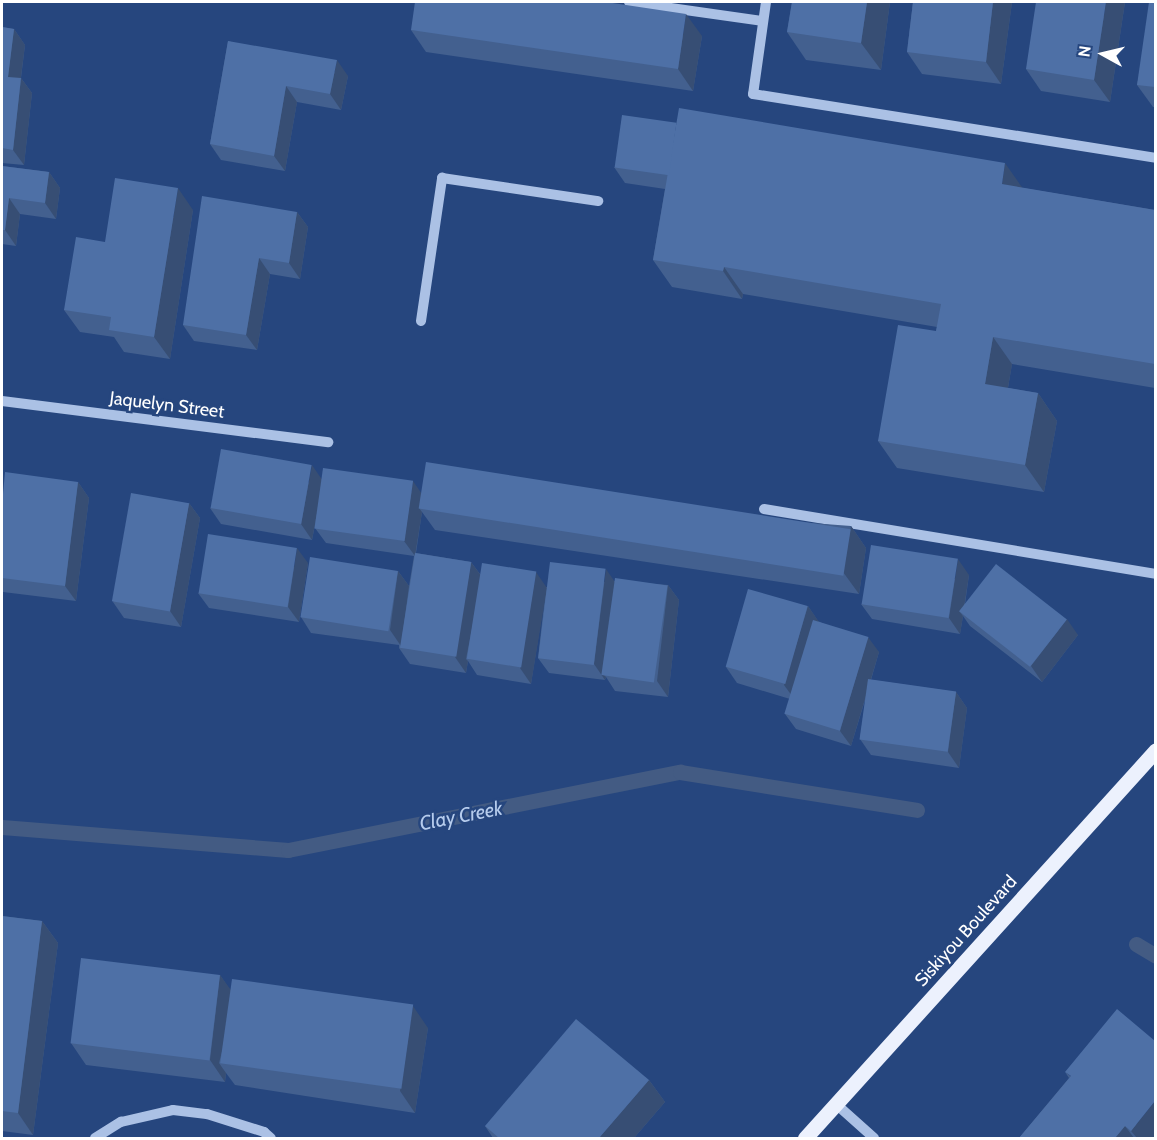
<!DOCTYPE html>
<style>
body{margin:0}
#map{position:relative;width:1157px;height:1140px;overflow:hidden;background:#26467e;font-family:Cabin,sans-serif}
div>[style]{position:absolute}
.stream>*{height:15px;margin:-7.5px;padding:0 7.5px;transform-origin:7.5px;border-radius:7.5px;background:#435b83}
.minor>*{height:10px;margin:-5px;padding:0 5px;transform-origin:5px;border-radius:5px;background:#abc1e5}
.major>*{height:15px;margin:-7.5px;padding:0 7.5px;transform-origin:7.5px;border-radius:7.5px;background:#ecf1fd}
.wall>*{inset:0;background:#43608f}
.shaded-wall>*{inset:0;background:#374e74}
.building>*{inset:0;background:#4e70a6;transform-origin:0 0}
span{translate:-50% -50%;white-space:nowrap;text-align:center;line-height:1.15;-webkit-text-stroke:5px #26467e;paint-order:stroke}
.street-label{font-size:18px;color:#fff}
.water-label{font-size:20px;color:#b6cced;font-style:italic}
.frame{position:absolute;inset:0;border:3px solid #fff;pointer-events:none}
.north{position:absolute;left:1073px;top:24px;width:60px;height:60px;-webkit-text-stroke:4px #26467e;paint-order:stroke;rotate:278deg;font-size:16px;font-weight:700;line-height:24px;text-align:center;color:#fff}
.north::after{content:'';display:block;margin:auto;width:21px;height:27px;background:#fff;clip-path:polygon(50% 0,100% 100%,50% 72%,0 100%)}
</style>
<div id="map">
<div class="stream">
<i style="left:2px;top:827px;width:287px;rotate:4.6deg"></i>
<i style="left:288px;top:850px;width:400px;rotate:-11.3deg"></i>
<i style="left:680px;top:772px;width:240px;rotate:9.1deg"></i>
<i style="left:1136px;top:944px;width:23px;rotate:31deg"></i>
</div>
<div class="minor">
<i style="left:629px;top:2px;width:134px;rotate:8.1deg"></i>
<i style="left:766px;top:2px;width:93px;rotate:98deg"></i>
<i style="left:753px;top:94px;width:408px;rotate:9deg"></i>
<i style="left:421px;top:321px;width:145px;rotate:-81.6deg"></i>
<i style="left:442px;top:178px;width:158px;rotate:8.4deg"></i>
<i style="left:2px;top:401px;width:329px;rotate:7.2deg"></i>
<i style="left:764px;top:509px;width:397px;rotate:9.4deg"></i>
<i style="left:836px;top:1104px;width:51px;rotate:41.8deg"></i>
<i style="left:95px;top:1138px;width:31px;rotate:-32deg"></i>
<i style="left:121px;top:1122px;width:53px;rotate:-13deg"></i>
<i style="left:173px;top:1110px;width:34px;rotate:7deg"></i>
<i style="left:207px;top:1114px;width:60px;rotate:17.5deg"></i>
<i style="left:264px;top:1132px;width:9px;rotate:41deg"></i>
</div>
<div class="major">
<i style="left:805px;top:1138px;width:523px;rotate:-47.87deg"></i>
</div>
<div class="wall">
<i style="clip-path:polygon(792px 2px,890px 2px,881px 70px,806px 60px,787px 32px)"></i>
<i style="clip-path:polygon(913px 2px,1012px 2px,1001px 84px,922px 74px,907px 52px)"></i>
<i style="clip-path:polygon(1125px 2px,1110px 102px,1041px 91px,1026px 69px)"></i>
<i style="clip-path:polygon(1155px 2px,1155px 107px,1153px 107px,1137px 85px)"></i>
<i style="clip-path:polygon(2px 27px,14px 29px,25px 45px,21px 78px,32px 93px,24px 165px,2px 163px)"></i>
<i style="clip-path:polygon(411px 30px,702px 36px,693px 91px,426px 52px)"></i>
<i style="clip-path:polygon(228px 41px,348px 76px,341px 110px,297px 102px,285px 171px,221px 160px,210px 144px)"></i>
<i style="clip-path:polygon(2px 166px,49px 172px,60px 188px,56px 219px,20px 214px,16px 246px,2px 244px)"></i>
<i style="clip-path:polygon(614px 167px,1023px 188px,1155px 210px,1155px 388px,1012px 364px,1008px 388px,1038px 393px,1057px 421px,1044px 492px,897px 468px,878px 441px,936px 331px,937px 327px,743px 294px,742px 299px,672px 287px,653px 260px,665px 189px,625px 183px)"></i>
<i style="clip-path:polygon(193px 210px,170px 359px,124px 352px,114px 337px,80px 332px,64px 310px,105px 242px)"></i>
<i style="clip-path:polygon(297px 212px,308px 227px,300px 279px,270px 274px,257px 350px,194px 341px,183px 325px)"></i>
<i style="clip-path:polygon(322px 479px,421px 493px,851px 526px,866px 548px,859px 594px,435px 530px,422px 512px,416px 553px,471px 562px,480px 574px,546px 587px,614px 581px,668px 585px,679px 600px,668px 697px,615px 691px,606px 677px,605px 680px,549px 673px,538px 658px,545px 596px,531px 684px,477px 675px,468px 661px,466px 673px,410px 664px,399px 648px,399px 645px,311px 633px,301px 617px,398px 571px,409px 586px,414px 556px,326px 543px,315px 528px,316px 520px,312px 540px,221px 524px,210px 508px)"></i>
<i style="clip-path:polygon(78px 482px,89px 498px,76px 601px,3px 592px,2px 590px,2px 504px)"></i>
<i style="clip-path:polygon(189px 503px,200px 518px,181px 627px,124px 618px,113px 602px)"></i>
<i style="clip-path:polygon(308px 563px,299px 622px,209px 608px,198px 593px)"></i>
<i style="clip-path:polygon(969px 575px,965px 604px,1078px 635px,1042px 682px,970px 626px,963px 616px,960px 634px,872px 619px,861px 604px)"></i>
<i style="clip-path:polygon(808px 606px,818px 621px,879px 652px,871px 680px,956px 692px,967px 708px,959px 768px,871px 755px,860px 739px,866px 697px,851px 746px,796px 729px,785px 714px,790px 699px,737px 683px,726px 667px)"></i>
<i style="clip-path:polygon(2px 916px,42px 921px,58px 943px,33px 1135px,2px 1131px)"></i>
<i style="clip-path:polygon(220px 975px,230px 990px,428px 1028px,415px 1113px,235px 1085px,226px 1073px,225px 1082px,86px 1065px,71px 1043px)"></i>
<i style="clip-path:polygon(1065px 1072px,1155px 1138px,1019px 1138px,1069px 1078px)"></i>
<i style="clip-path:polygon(649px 1080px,665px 1102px,634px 1138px,493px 1138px,485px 1126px)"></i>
</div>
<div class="shaded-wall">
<i style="clip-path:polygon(867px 2px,890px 2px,881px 70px,861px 43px)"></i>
<i style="clip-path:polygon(993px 2px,1012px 2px,1001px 84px,986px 62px)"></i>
<i style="clip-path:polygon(1106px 2px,1125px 2px,1110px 102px,1094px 80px)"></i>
<i style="clip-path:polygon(686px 14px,702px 36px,693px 91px,678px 69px)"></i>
<i style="clip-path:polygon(14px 29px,25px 45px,19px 92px,8px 77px)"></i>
<i style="clip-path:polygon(337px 60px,348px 76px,341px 110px,330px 94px)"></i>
<i style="clip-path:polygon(21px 78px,32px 93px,24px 165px,13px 150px)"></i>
<i style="clip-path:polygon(286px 86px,297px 102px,285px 171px,274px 156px)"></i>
<i style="clip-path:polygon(1005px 163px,1024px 190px,1002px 184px)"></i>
<i style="clip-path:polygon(49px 172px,60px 188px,56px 219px,45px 203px)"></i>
<i style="clip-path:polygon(178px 188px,193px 210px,170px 359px,154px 337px)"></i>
<i style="clip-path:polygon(9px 198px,20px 214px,16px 246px,5px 230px)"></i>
<i style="clip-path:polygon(297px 212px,308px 227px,300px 279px,289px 263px)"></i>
<i style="clip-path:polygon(259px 258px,270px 274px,257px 350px,246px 335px)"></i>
<i style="clip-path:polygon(724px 267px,743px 294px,742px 299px,723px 271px)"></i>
<i style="clip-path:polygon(993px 337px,1012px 364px,1004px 411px,985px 384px)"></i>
<i style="clip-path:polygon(1038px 393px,1057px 421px,1044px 492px,1025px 465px)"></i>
<i style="clip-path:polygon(312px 465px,323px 481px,312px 540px,301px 524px)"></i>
<i style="clip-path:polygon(413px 481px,424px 497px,419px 508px,422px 512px,415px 556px,404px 541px)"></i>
<i style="clip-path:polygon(78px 482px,89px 498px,76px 601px,65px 586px)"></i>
<i style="clip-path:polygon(189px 503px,200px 518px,181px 627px,170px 611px)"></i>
<i style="clip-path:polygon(851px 526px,866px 548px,859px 594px,843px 572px)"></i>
<i style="clip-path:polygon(297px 548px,308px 563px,299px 622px,288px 607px)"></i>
<i style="clip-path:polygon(958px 559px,969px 575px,963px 614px,959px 611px,963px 616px,960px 634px,949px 618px)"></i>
<i style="clip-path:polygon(471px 562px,482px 577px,466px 659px,468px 661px,466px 673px,455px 657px)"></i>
<i style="clip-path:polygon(606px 569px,617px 585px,604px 675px,606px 677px,605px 680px,594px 664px)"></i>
<i style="clip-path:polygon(398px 571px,409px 586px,401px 646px,390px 630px)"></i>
<i style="clip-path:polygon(536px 572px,547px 588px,531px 684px,520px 668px)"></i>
<i style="clip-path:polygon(668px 585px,679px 600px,668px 697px,657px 681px)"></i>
<i style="clip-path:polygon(808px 606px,819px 622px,795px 700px,784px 685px)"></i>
<i style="clip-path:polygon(1067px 619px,1078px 635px,1042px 682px,1031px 666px)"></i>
<i style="clip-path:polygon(868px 637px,879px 652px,851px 746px,840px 731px)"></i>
<i style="clip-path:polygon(956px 692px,967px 708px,959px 768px,948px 752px)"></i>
<i style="clip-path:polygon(42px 921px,58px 943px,33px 1135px,18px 1113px)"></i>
<i style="clip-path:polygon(220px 975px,236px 997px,219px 1063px,226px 1073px,225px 1082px,210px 1060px)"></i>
<i style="clip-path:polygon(413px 1006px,428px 1028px,415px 1113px,400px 1091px)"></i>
<i style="clip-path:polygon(649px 1080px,665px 1102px,634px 1138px,599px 1138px)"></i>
<i style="clip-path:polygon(1155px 1101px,1155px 1138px,1137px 1138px,1131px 1131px)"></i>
<i style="clip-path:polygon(1125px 1126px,1134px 1138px,1115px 1138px)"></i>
</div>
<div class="building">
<i style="clip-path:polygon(415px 2px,606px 2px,686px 14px,678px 69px,411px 30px)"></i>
<i style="clip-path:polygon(792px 2px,867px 2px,861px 43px,787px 32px)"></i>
<i style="clip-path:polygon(913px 2px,993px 2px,986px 62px,907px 52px)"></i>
<i style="clip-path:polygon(1036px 2px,1106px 2px,1094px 80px,1026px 69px)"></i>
<i style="clip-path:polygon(1149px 2px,1155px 2px,1155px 87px,1137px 85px)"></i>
<i style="clip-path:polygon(2px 27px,14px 29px,8px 77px,21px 78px,13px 150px,2px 148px)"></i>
<i style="clip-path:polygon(228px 41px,337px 60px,330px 94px,286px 86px,274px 156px,210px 144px)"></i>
<i style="clip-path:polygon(679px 108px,1005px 163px,1002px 184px,1155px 210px,1155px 364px,993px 337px,985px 384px,1038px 393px,1025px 465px,878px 441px,898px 325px,936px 331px,941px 304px,724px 267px,723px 271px,653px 260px)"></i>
<i style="left:622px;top:115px;width:55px;height:53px;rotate:8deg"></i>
<i style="clip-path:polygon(2px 166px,49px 172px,45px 203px,9px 198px,5px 230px,2px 230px)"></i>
<i style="clip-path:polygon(115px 178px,178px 188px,154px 337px,109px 330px,111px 317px,64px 310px,76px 237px,105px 242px)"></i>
<i style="clip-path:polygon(202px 196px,297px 212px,289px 263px,259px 258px,246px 335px,183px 325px)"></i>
<i style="left:221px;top:449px;width:92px;height:60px;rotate:10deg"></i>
<i style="left:426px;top:462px;width:430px;height:47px;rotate:9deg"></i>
<i style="left:323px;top:468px;width:91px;height:61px;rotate:8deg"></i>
<i style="clip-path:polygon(5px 472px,78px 482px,65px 586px,2px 578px,2px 504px)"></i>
<i style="left:131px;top:493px;width:59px;height:110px;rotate:10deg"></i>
<i style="left:208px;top:534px;width:90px;height:60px;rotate:9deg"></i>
<i style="left:871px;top:545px;width:88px;height:60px;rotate:9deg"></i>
<i style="left:415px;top:553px;width:57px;height:96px;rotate:9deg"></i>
<i style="left:310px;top:557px;width:89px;height:61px;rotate:9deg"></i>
<i style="left:550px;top:562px;width:56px;height:97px;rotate:7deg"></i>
<i style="left:482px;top:563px;width:55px;height:97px;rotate:9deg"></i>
<i style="left:996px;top:564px;width:90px;height:60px;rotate:38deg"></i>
<i style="left:615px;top:578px;width:53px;height:98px;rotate:8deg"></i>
<i style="left:748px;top:589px;width:62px;height:81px;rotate:16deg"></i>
<i style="left:813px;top:620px;width:58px;height:98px;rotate:17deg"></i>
<i style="left:868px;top:679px;width:89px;height:61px;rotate:8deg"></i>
<i style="clip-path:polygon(2px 916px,42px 921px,18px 1113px,2px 1111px)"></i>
<i style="left:81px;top:958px;width:140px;height:86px;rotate:7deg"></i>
<i style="left:232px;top:979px;width:183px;height:85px;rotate:8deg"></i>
<i style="clip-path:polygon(1117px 1009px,1155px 1041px,1155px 1101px,1131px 1131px,1125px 1126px,1115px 1138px,1019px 1138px,1071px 1076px,1065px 1072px)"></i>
<i style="clip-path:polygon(576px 1019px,649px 1080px,599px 1138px,499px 1138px,485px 1126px)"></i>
</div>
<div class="street-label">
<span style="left:167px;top:405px;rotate:7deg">Jaquelyn Street</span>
<span style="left:966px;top:931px;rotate:-48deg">Siskiyou Boulevard</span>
</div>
<div class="water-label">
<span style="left:461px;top:816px;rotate:-11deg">Clay Creek</span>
</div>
<div class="frame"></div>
<div class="north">N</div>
</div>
